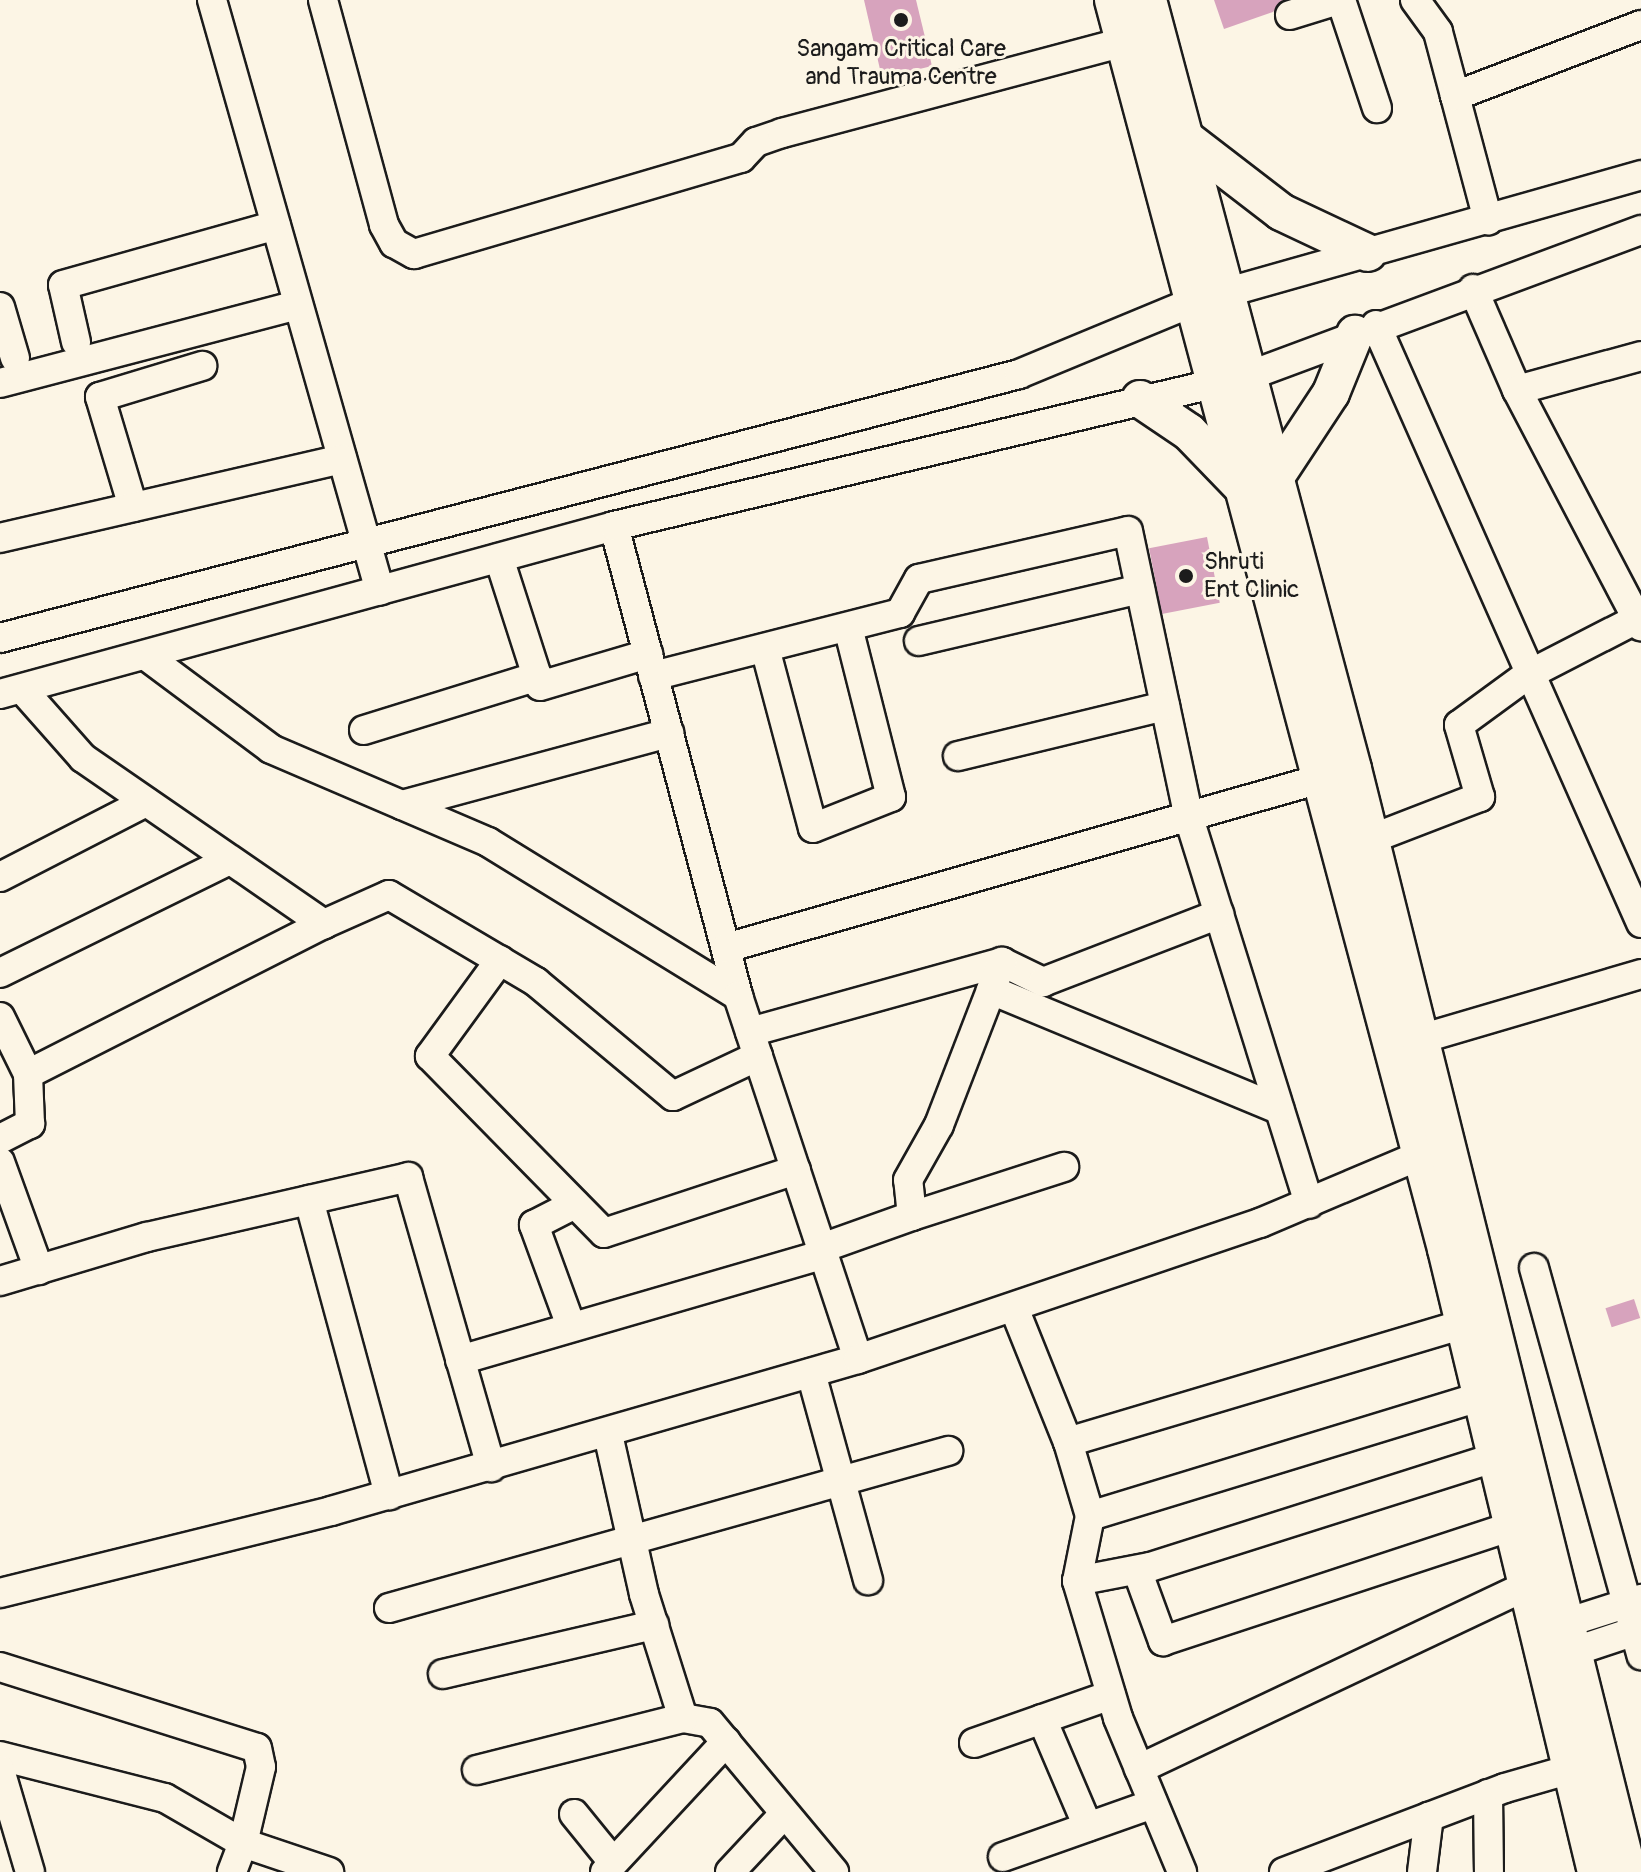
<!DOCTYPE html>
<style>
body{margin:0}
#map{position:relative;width:1641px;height:1872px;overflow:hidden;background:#fcf5e5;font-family:Pangolin,sans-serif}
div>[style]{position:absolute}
.building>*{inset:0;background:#d7a3bd;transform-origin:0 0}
.roads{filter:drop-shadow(2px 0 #1c1c1c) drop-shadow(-2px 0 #1c1c1c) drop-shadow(0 2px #1c1c1c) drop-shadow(0 -2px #1c1c1c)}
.minor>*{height:28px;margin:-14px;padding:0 14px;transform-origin:14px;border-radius:14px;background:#fcf5e5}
.major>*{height:36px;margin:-18px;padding:0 18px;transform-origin:18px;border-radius:18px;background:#fcf5e5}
.dots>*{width:22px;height:22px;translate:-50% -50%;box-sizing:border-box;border:4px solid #fcf5e5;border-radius:50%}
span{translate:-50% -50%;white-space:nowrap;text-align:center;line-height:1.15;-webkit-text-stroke:6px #fcf5e5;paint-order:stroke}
.poi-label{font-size:24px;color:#1c1c1c}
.left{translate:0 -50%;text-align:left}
</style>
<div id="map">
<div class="building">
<i style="clip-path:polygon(864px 0,916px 0,932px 66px,882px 78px)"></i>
<i style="clip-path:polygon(1214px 0,1283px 0,1273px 12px,1224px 29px)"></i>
<i style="left:1207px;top:537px;width:67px;height:59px;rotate:79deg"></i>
<i style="left:1634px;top:1299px;width:20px;height:30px;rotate:72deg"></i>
</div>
<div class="roads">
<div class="minor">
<i style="left:212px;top:0;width:614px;rotate:74.13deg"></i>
<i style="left:323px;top:0;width:233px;rotate:74.8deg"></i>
<i style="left:384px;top:225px;width:21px;rotate:61deg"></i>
<i style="left:394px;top:243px;width:23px;rotate:29deg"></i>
<i style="left:414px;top:254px;width:341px;rotate:-16.4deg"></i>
<i style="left:741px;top:158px;width:22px;rotate:-47deg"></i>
<i style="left:756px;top:142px;width:28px;rotate:-19deg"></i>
<i style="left:782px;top:133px;width:354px;rotate:-14.9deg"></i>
<i style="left:1341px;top:0;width:114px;rotate:71.6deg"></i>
<i style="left:1415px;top:0;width:39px;rotate:54deg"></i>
<i style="left:1438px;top:32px;width:195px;rotate:75.1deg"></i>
<i style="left:1290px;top:15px;width:50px;rotate:-17.4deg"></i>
<i style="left:1455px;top:96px;width:199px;rotate:-20.9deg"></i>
<i style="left:1473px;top:289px;width:110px;rotate:66.5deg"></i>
<i style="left:1517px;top:390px;width:267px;rotate:62.3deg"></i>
<i style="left:0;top:307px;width:53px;rotate:73.6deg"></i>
<i style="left:1376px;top:325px;width:654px;rotate:66.1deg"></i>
<i style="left:76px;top:342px;width:58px;rotate:-102.8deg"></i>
<i style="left:63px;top:285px;width:221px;rotate:-15.7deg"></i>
<i style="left:0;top:383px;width:308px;rotate:-14.7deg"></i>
<i style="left:1517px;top:390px;width:129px;rotate:-15.3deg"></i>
<i style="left:133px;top:507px;width:115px;rotate:-106.7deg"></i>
<i style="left:100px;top:397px;width:107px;rotate:-16.9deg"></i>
<i style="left:614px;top:526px;width:486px;rotate:75.2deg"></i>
<i style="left:0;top:538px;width:351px;rotate:-13deg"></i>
<i style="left:499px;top:558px;width:134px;rotate:72.2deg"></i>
<i style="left:540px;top:686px;width:113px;rotate:-16.5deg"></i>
<i style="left:0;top:638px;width:1053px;rotate:-14.52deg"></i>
<i style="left:1019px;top:374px;width:188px;rotate:-22.5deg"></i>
<i style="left:1193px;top:302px;width:466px;rotate:-15.8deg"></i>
<i style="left:919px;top:641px;width:227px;rotate:-13.2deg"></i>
<i style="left:765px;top:648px;width:186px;rotate:75.1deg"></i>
<i style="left:813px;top:828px;width:84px;rotate:-21.7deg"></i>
<i style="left:891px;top:797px;width:175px;rotate:-104.2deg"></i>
<i style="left:145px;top:655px;width:157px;rotate:36.7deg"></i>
<i style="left:271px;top:749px;width:236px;rotate:23.2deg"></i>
<i style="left:488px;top:842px;width:294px;rotate:31.6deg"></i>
<i style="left:738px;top:996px;width:382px;rotate:71.7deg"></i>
<i style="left:653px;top:676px;width:255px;rotate:-14.3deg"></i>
<i style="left:900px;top:613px;width:39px;rotate:-61deg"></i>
<i style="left:919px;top:579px;width:214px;rotate:-12.9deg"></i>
<i style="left:1128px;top:531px;width:293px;rotate:78deg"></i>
<i style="left:1189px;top:818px;width:404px;rotate:72.7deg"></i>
<i style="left:22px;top:689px;width:92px;rotate:48.5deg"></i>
<i style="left:83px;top:758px;width:293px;rotate:34.6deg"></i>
<i style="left:324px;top:924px;width:71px;rotate:-24deg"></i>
<i style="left:389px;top:895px;width:171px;rotate:30.6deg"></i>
<i style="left:536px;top:982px;width:178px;rotate:39.8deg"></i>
<i style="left:673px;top:1096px;width:94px;rotate:-25.2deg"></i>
<i style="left:0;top:694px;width:637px;rotate:-15.3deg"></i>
<i style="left:614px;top:526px;width:655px;rotate:-13.34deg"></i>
<i style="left:1251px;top:375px;width:416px;rotate:-20.4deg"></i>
<i style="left:364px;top:730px;width:182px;rotate:-17.2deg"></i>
<i style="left:958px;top:756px;width:213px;rotate:-13.6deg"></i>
<i style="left:402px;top:805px;width:277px;rotate:-15.1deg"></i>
<i style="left:1371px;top:839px;width:117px;rotate:-21.1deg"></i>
<i style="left:1480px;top:797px;width:75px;rotate:-106.3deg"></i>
<i style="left:1459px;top:725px;width:83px;rotate:-36.2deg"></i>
<i style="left:1526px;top:676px;width:125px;rotate:-27.2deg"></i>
<i style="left:0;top:877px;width:164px;rotate:-27.2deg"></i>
<i style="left:726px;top:948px;width:639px;rotate:-15.88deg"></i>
<i style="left:500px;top:960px;width:119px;rotate:126.1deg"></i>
<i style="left:430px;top:1056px;width:248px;rotate:45.5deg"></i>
<i style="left:604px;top:1233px;width:202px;rotate:-18.2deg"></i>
<i style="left:0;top:973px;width:256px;rotate:-26.2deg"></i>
<i style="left:991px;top:990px;width:312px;rotate:22.5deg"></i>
<i style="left:0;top:1017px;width:64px;rotate:63.8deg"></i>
<i style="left:28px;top:1074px;width:332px;rotate:-26.9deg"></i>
<i style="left:750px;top:1032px;width:262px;rotate:-15.5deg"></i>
<i style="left:1002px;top:962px;width:46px;rotate:26deg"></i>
<i style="left:1043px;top:982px;width:189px;rotate:-21.1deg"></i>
<i style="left:1400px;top:1045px;width:251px;rotate:-16.4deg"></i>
<i style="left:0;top:1139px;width:34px;rotate:-27deg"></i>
<i style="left:30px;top:1124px;width:50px;rotate:-92.3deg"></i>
<i style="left:0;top:1162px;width:115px;rotate:70.1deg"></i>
<i style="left:309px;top:1200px;width:306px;rotate:74.8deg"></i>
<i style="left:912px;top:1216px;width:160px;rotate:-17.9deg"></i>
<i style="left:822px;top:1248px;width:96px;rotate:-19.6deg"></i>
<i style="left:912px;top:1216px;width:36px;rotate:-96deg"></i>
<i style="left:908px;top:1180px;width:63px;rotate:-60.6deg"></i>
<i style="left:939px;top:1125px;width:175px;rotate:-68.9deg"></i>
<i style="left:1534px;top:1268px;width:402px;rotate:74.5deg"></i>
<i style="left:0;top:1281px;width:153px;rotate:-16.7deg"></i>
<i style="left:147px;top:1237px;width:268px;rotate:-12.9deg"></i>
<i style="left:408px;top:1177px;width:302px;rotate:74deg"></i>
<i style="left:1014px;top:1308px;width:144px;rotate:68.1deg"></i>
<i style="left:1068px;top:1442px;width:413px;rotate:-16.6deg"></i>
<i style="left:571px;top:1326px;width:108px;rotate:-110.1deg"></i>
<i style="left:534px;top:1225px;width:46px;rotate:-27.1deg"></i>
<i style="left:460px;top:1360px;width:379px;rotate:-16.2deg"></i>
<i style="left:811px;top:1373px;width:215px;rotate:74.6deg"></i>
<i style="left:1068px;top:1442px;width:77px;rotate:73.4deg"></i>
<i style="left:1090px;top:1516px;width:410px;rotate:-17deg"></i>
<i style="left:1090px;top:1516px;width:66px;rotate:101.3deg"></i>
<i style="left:1077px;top:1581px;width:143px;rotate:73.3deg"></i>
<i style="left:1118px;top:1718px;width:167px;rotate:67.4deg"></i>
<i style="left:1137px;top:1570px;width:76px;rotate:69.9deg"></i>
<i style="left:1163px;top:1641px;width:368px;rotate:-18.2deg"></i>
<i style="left:1077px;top:1581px;width:74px;rotate:-10.9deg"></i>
<i style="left:1150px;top:1567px;width:364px;rotate:-17.6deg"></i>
<i style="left:0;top:1593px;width:341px;rotate:-13.9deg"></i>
<i style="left:331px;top:1511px;width:548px;rotate:-16.09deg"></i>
<i style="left:858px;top:1359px;width:424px;rotate:-18.7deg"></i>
<i style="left:1260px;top:1223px;width:175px;rotate:-22.9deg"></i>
<i style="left:389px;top:1608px;width:581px;rotate:-15.69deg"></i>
<i style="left:1547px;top:1629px;width:99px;rotate:-17.7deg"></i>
<i style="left:1554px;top:1658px;width:92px;rotate:-18.4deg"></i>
<i style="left:0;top:1667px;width:269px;rotate:17.5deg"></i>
<i style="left:257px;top:1748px;width:19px;rotate:78deg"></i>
<i style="left:261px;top:1767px;width:78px;rotate:103.3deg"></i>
<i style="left:243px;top:1843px;width:91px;rotate:18.6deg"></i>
<i style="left:443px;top:1674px;width:217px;rotate:-13.1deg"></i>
<i style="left:683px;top:1718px;width:27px;rotate:10deg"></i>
<i style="left:710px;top:1723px;width:194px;rotate:50.2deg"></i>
<i style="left:1042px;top:1719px;width:117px;rotate:66.9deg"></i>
<i style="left:974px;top:1743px;width:145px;rotate:-19.3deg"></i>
<i style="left:0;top:1756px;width:170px;rotate:14.3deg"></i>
<i style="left:165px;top:1798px;width:90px;rotate:30deg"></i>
<i style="left:243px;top:1843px;width:31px;rotate:111deg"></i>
<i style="left:1139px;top:1769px;width:430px;rotate:-25.3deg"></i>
<i style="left:0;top:1770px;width:106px;rotate:73.6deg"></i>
<i style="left:477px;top:1770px;width:212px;rotate:-14.2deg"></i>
<i style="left:683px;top:1718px;width:130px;rotate:-107.5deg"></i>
<i style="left:644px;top:1594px;width:164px;rotate:-102.7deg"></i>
<i style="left:1488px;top:1794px;width:78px;rotate:89.3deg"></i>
<i style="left:574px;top:1814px;width:62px;rotate:50.9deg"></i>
<i style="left:1003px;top:1857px;width:159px;rotate:-19.5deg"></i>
<i style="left:605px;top:1872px;width:178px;rotate:-47.1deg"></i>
<i style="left:730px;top:1872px;width:79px;rotate:-47deg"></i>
<i style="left:1284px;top:1872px;width:236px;rotate:-20.8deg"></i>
<i style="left:1505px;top:1788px;width:86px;rotate:-16.1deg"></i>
<i style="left:1422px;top:1872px;width:56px;rotate:-82.9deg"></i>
</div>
<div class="major">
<i style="left:1113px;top:0;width:1293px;rotate:75.07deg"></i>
<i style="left:1446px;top:1249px;width:641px;rotate:76.46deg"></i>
<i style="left:1148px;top:0;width:796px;rotate:75.07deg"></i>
<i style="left:1353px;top:769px;width:1137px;rotate:76deg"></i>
<i style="left:1185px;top:138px;width:121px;rotate:37.6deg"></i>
<i style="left:1281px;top:212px;width:96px;rotate:25.2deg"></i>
<i style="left:1140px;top:399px;width:59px;rotate:34deg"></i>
<i style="left:1189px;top:432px;width:82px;rotate:46deg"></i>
<i style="left:1277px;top:475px;width:98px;rotate:-56.6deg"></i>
<i style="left:1331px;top:393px;width:64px;rotate:-67.9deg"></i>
</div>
</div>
<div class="dots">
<i style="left:901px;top:20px;background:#1c1c1c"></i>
<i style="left:1186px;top:576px;background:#1c1c1c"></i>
</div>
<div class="poi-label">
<span style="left:901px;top:63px">Sangam Critical Care<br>and Trauma Centre</span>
<span class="left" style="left:1204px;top:576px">Shruti<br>Ent Clinic</span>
</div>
</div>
